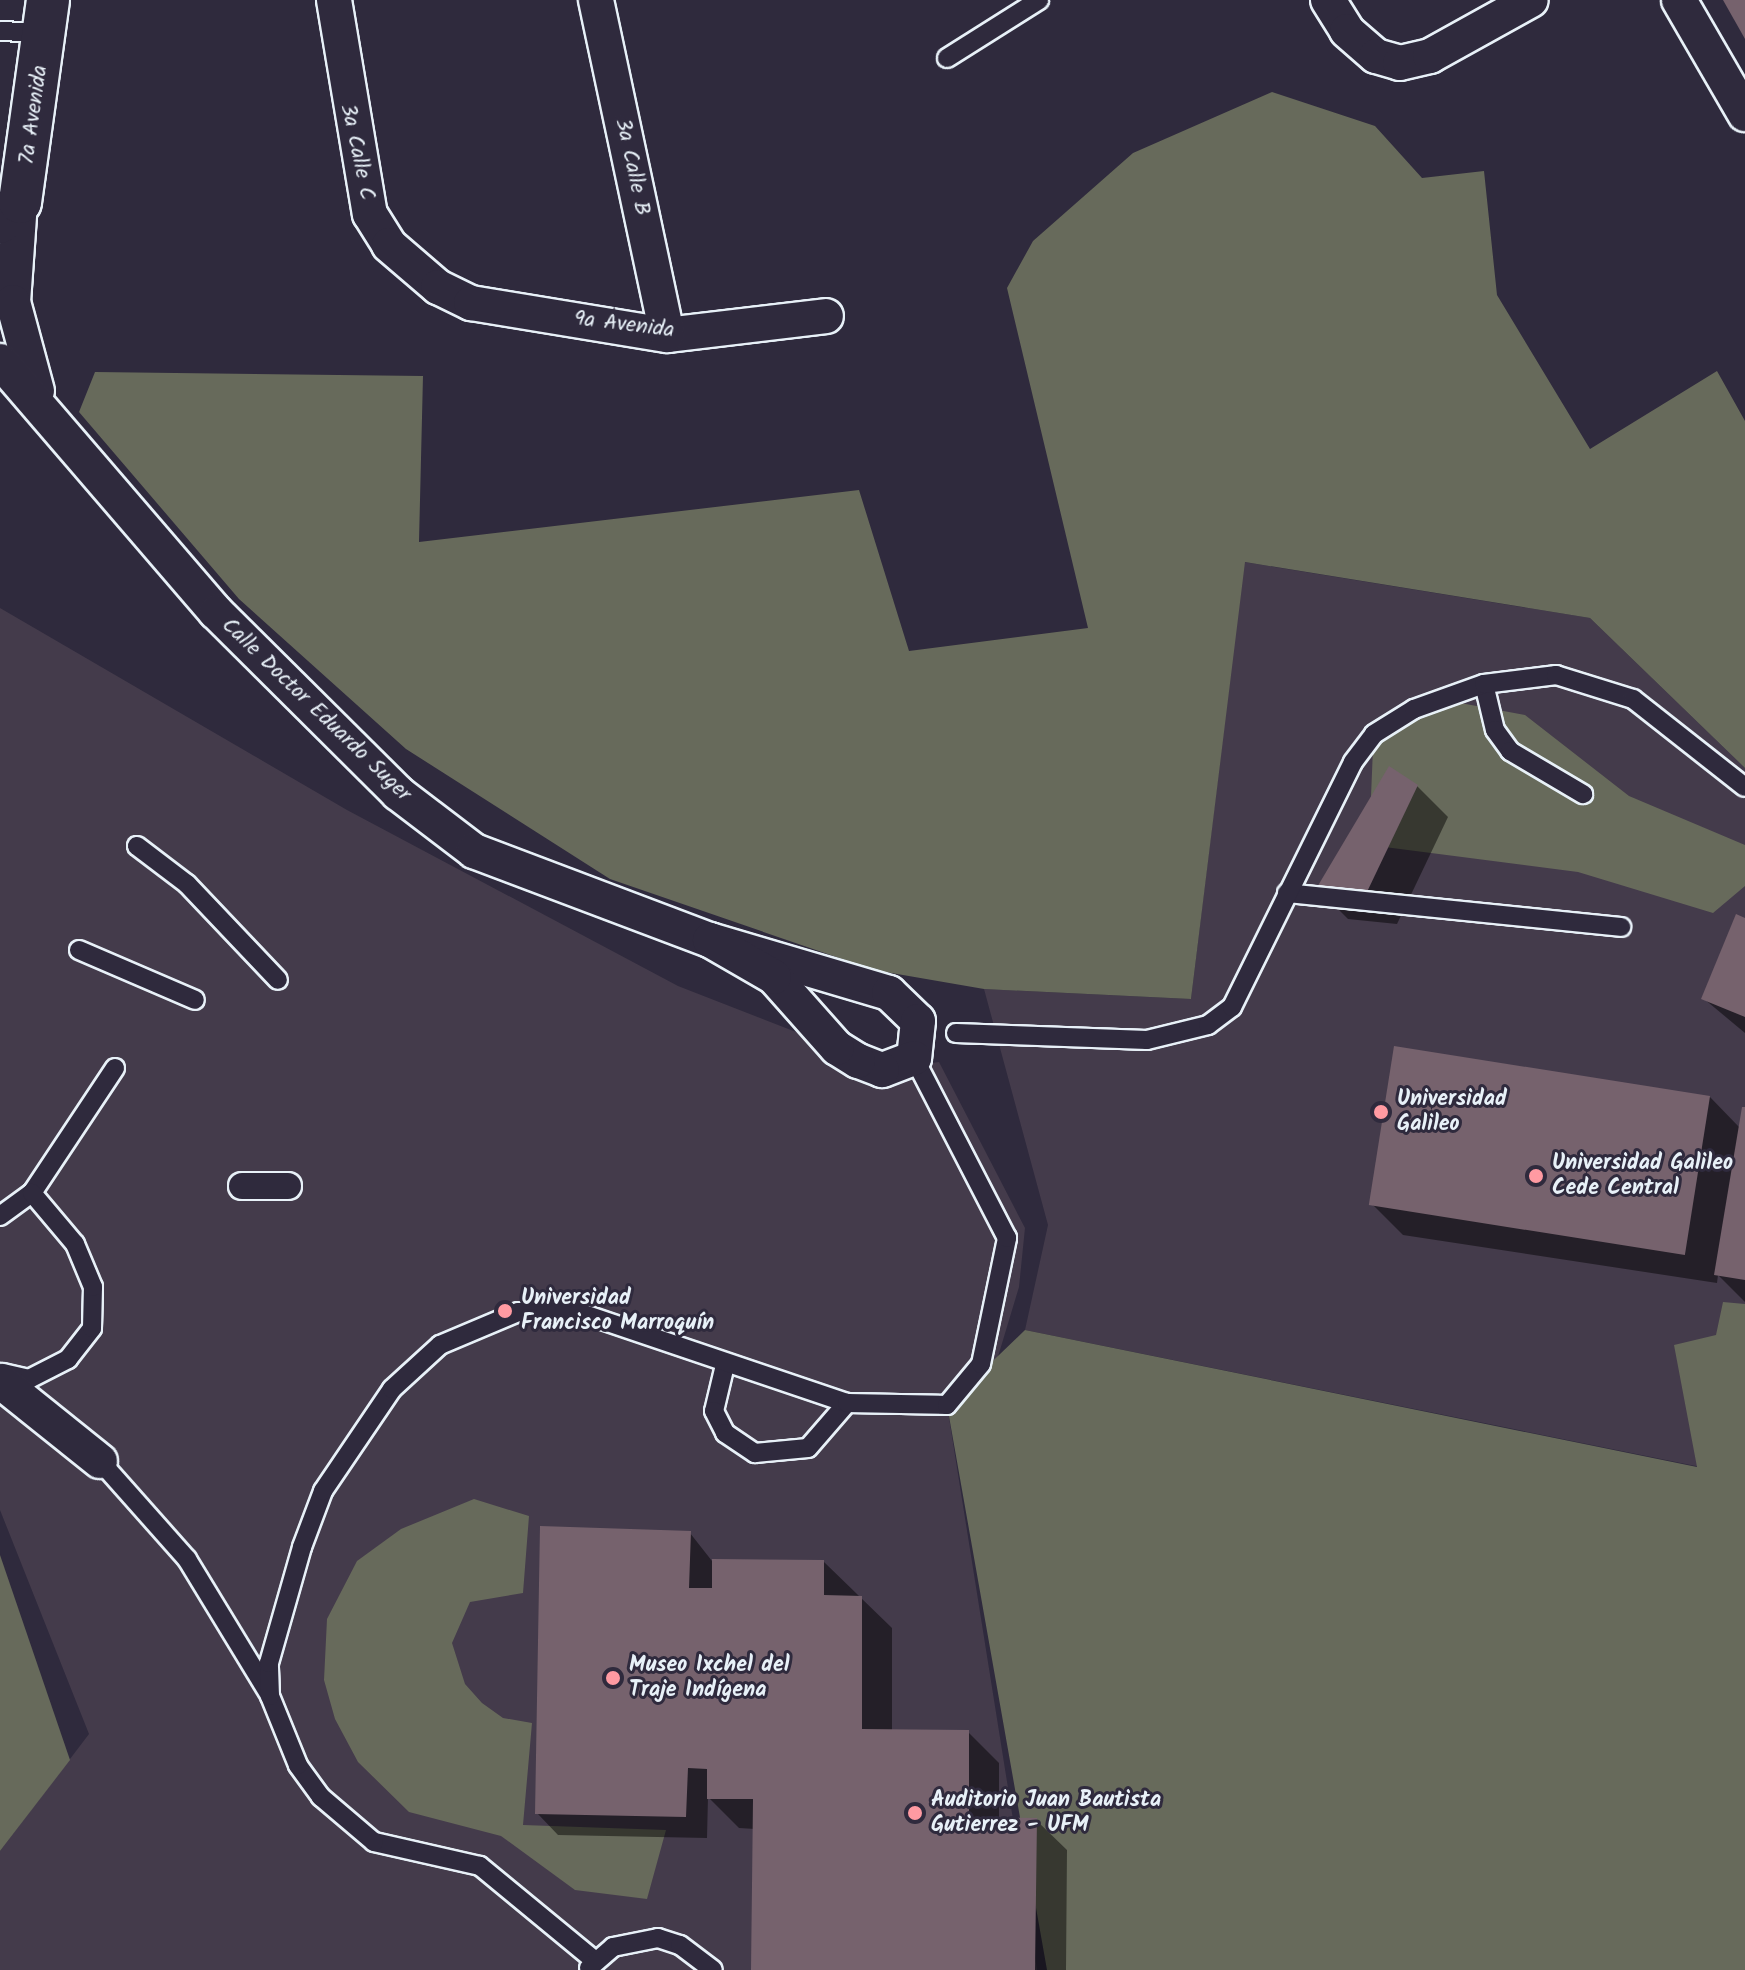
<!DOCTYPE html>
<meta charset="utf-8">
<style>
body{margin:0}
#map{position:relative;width:1745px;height:1970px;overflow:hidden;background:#2f2a3d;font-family:Kalam,sans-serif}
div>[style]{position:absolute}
.built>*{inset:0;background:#443b4b}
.green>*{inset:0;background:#676a5b}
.shadow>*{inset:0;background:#0007}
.building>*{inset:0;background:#76626d;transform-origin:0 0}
.roads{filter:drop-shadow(2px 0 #e8f1f8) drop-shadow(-2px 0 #e8f1f8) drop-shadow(0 2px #e8f1f8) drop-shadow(0 -2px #e8f1f8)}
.service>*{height:18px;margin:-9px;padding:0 9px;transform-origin:9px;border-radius:9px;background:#2f2a3d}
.pedestrian>*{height:26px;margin:-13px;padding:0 13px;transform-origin:13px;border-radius:13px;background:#2f2a3d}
.minor>*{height:34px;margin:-17px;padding:0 17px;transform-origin:17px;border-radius:17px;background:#2f2a3d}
.tertiary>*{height:42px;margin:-21px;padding:0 21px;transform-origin:21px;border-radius:21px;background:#2f2a3d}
.dots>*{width:22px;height:22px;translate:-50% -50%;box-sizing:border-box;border:4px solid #2f2a3d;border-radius:50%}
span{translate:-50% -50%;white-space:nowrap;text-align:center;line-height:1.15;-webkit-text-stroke:6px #2f2a3d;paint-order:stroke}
.street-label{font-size:22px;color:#e8f1f8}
.poi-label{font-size:22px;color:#e8f1f8;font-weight:700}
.left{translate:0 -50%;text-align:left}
</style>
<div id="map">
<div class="built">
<i style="clip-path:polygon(1244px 562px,1590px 618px,1745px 768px,1745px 1476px,1025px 1330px,1048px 1225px,984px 989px,1191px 999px)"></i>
<i style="clip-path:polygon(0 608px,347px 810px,678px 986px,891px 1069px,939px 1062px,1025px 1228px,1019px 1287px,997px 1360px,947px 1405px,1037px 1970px,0 1970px,0 1851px,89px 1734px,0 1510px)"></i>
</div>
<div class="green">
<i style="clip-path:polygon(1272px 92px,1375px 126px,1422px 178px,1484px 171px,1497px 295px,1590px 449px,1717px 371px,1745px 421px,1745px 768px,1590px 618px,1245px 562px,1191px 999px,984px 989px,874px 970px,610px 879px,406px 749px,239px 599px,79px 412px,95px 372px,423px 376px,419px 542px,859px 490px,909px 651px,1088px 628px,1007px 288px,1033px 241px,1133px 153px)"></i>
<i style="clip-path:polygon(1455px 702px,1525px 715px,1629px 796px,1745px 845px,1745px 886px,1713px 913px,1578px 872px,1369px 845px,1373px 748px,1404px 722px)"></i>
<i style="clip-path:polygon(1723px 1302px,1745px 1304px,1745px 1970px,1047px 1970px,947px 1405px,1025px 1330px,1697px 1467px,1674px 1345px,1716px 1335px)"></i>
<i style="clip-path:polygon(474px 1499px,529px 1516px,523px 1593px,470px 1602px,452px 1643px,465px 1684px,482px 1703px,503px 1718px,532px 1723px,523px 1825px,666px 1830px,647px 1899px,575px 1890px,501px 1836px,409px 1812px,358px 1762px,335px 1719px,324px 1680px,327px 1619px,357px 1561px,401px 1529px)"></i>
<i style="clip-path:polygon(0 1555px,70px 1760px,0 1851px)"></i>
</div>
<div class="shadow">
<i style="clip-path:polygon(1417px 786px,1448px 817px,1397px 924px,1348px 919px,1318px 889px)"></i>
<i style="clip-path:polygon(1745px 920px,1745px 1033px,1703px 998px)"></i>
<i style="clip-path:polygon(1709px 1096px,1740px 1128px,1745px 1109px,1745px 1302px,1718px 1275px,1717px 1283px,1403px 1235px,1373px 1205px)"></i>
<i style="clip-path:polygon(690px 1533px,712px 1561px,824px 1562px,892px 1628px,892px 1731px,968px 1732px,999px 1763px,999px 1819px,1036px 1820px,1067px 1850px,1066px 1970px,753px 1970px,755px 1829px,739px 1828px,708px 1797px,707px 1838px,558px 1835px,537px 1813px)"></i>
</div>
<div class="building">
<i style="clip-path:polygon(1723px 0,1745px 0,1745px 39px)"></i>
<i style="clip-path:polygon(1389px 766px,1418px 785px,1366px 894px,1316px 889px)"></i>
<i style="clip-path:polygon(1736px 914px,1745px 918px,1745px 1017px,1701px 999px)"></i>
<i style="left:1394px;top:1046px;width:320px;height:161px;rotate:9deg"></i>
<i style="clip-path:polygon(1742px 1107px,1745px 1107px,1745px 1280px,1714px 1275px)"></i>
<i style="clip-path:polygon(540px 1526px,691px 1531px,689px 1588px,712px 1588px,712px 1559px,824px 1560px,824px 1595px,862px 1596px,862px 1729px,969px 1730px,969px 1817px,1037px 1818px,1035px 1970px,751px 1970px,753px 1799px,707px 1799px,707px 1769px,688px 1768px,686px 1817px,535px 1814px)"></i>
</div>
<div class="roads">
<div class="service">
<i style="left:0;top:31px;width:45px;rotate:2.5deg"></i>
<i style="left:947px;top:58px;width:109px;rotate:-32.2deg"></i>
<i style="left:1484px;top:684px;width:47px;rotate:76.6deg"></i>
<i style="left:1495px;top:730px;width:26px;rotate:54deg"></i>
<i style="left:1510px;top:751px;width:85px;rotate:30.5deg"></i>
<i style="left:137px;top:846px;width:63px;rotate:37.2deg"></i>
<i style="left:187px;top:884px;width:132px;rotate:46.5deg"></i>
<i style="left:1287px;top:893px;width:336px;rotate:5.8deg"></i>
<i style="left:79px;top:950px;width:126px;rotate:23.3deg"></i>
<i style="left:956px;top:1033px;width:191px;rotate:2.1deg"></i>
<i style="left:1147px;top:1040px;width:63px;rotate:-13.8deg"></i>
<i style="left:1208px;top:1025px;width:30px;rotate:-37deg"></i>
<i style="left:1232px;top:1007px;width:273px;rotate:-63.7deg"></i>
<i style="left:1353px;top:762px;width:35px;rotate:-53deg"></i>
<i style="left:1374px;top:734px;width:47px;rotate:-32deg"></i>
<i style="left:1414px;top:709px;width:74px;rotate:-19.7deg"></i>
<i style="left:1484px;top:684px;width:73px;rotate:-7.1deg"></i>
<i style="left:1556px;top:675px;width:81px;rotate:17.3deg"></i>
<i style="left:1633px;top:699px;width:142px;rotate:38.2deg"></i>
<i style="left:0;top:1216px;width:39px;rotate:-36deg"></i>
<i style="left:32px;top:1193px;width:150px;rotate:-56.4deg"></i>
<i style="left:725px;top:1365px;width:47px;rotate:103.4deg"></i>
<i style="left:714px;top:1411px;width:25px;rotate:63deg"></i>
<i style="left:725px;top:1433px;width:36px;rotate:34deg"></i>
<i style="left:755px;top:1453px;width:53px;rotate:-5.4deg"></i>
<i style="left:808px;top:1448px;width:60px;rotate:-49.1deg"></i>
<i style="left:3px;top:1373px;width:27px;rotate:13deg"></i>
<i style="left:29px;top:1379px;width:44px;rotate:-27.1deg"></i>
<i style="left:68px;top:1359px;width:39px;rotate:-52deg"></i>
<i style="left:92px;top:1328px;width:41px;rotate:-88.6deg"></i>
<i style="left:93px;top:1287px;width:47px;rotate:-112.7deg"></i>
<i style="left:75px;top:1244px;width:67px;rotate:-130.1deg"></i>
<i style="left:100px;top:1461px;width:131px;rotate:48.4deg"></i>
<i style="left:187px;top:1559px;width:158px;rotate:58.7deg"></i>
<i style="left:594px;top:1960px;width:148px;rotate:-140.5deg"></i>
<i style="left:480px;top:1866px;width:109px;rotate:-167.2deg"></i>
<i style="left:374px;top:1842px;width:70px;rotate:-139.7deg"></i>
<i style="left:321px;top:1797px;width:39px;rotate:-126deg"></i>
<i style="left:298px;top:1765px;width:74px;rotate:-112.1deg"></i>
<i style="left:270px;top:1696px;width:33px;rotate:-92deg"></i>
<i style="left:269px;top:1663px;width:121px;rotate:-74.1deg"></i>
<i style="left:302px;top:1547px;width:60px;rotate:-69.4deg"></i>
<i style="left:323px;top:1491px;width:123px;rotate:-55.9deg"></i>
<i style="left:392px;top:1389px;width:65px;rotate:-42.5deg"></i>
<i style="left:440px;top:1345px;width:85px;rotate:-22.9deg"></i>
<i style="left:518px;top:1312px;width:60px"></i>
<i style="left:578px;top:1312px;width:284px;rotate:18.7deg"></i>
<i style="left:847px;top:1403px;width:100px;rotate:1.1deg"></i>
<i style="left:947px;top:1405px;width:53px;rotate:-50.3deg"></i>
<i style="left:981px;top:1364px;width:129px;rotate:-78.3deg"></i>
<i style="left:1007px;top:1238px;width:203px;rotate:-117.3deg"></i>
<i style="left:589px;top:1968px;width:32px;rotate:-41deg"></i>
<i style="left:613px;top:1947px;width:46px;rotate:-11.3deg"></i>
<i style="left:658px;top:1938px;width:23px;rotate:18deg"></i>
<i style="left:680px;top:1945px;width:41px;rotate:37.1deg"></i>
</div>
<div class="pedestrian">
<i style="left:242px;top:1186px;width:46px"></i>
</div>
<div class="minor">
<i style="left:334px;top:0;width:217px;rotate:80.5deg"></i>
<i style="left:370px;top:214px;width:36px;rotate:58deg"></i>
<i style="left:389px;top:245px;width:65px;rotate:40.6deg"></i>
<i style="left:438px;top:287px;width:37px;rotate:26deg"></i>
<i style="left:471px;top:303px;width:199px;rotate:9.3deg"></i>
<i style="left:667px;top:335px;width:160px;rotate:-6.8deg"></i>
<i style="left:596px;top:0;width:342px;rotate:78deg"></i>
<i style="left:1328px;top:0;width:36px;rotate:58deg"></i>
<i style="left:1347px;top:31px;width:38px;rotate:41deg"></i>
<i style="left:1376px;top:56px;width:25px;rotate:16deg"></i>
<i style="left:1400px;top:63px;width:31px;rotate:-13deg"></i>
<i style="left:1430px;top:56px;width:115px;rotate:-29deg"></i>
<i style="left:1679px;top:0;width:132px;rotate:59.9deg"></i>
<i style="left:20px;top:202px;width:100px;rotate:94deg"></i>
<i style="left:13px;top:302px;width:92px;rotate:74.9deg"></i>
<i style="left:0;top:361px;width:331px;rotate:49.3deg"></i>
<i style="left:216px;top:612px;width:257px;rotate:44.8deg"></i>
<i style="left:398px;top:793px;width:96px;rotate:37.3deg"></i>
<i style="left:474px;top:851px;width:252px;rotate:20.7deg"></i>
<i style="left:710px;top:940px;width:187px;rotate:16.5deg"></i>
<i style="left:889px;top:993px;width:40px;rotate:44deg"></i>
<i style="left:918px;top:1021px;width:37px;rotate:96deg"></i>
<i style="left:914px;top:1058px;width:34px;rotate:159deg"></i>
<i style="left:882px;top:1070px;width:26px;rotate:-159deg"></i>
<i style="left:858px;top:1061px;width:25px;rotate:-148deg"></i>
<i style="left:837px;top:1048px;width:95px;rotate:-131.6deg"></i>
<i style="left:774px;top:977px;width:74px;rotate:-150deg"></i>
<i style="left:0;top:1381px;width:128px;rotate:38.7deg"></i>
</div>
<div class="tertiary">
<i style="left:0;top:222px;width:28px;rotate:-45deg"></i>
<i style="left:20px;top:202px;width:204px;rotate:-82.1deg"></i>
</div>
</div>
<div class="dots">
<i style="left:1381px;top:1112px;background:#ff9aa2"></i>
<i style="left:1536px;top:1176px;background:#ff9aa2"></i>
<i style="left:505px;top:1311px;background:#ff9aa2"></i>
<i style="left:613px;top:1678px;background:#ff9aa2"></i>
<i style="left:915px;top:1813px;background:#ff9aa2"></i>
</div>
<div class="street-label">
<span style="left:34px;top:115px;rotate:-82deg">7a Avenida</span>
<span style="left:357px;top:152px;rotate:78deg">3a Calle C</span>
<span style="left:632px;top:167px;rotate:78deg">3a Calle B</span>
<span style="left:624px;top:325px;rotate:7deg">9a Avenida</span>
<span style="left:316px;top:710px;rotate:44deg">Calle Doctor Eduardo Suger</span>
</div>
<div class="poi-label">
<span class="left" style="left:1397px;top:1112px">Universidad<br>Galileo</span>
<span class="left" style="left:1552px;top:1176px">Universidad Galileo<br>Cede Central</span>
<span class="left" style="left:521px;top:1311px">Universidad<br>Francisco Marroquín</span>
<span class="left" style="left:629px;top:1678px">Museo Ixchel del<br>Traje Indígena</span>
<span class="left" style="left:931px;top:1813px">Auditorio Juan Bautista<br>Gutierrez - UFM</span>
</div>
</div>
